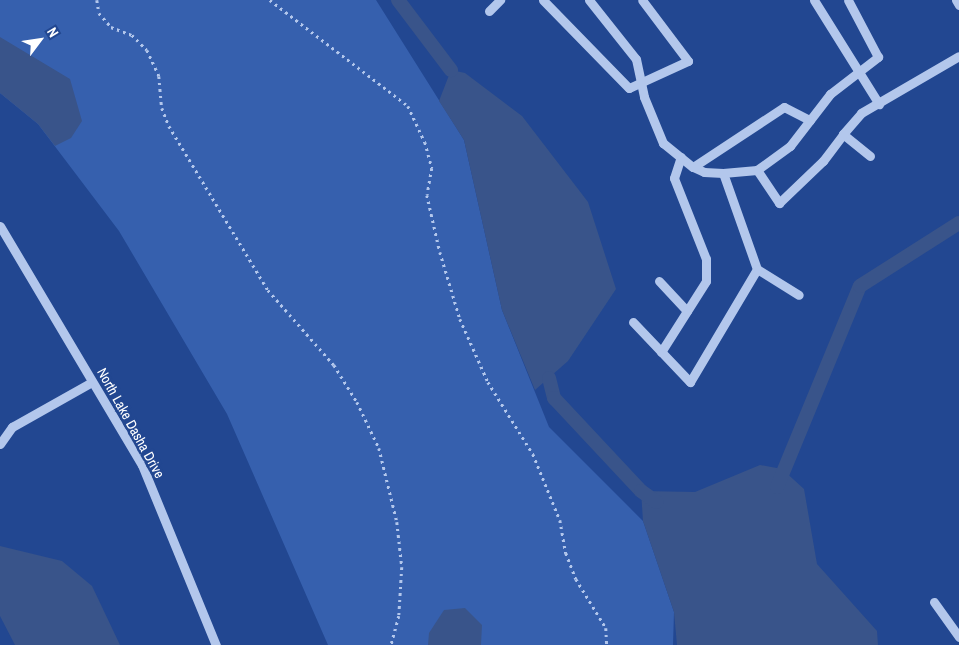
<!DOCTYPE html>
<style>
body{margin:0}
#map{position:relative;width:959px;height:645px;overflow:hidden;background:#224791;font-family:"Archivo Narrow",sans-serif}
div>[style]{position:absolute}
.green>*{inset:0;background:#3660ae}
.water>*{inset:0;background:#39548a}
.canal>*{height:14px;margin:-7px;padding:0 7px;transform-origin:7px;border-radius:7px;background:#39548a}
.path>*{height:2.5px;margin-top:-1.25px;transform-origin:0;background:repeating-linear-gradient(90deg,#b3c7ec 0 2.5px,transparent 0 6.5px)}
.minor>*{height:9px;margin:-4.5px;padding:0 4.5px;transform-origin:4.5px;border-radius:4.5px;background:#b3c7ec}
span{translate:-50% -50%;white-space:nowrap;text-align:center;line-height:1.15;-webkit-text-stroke:5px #224791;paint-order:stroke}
.street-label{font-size:14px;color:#fff}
.north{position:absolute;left:15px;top:15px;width:50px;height:50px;-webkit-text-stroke:4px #224791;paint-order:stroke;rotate:59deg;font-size:14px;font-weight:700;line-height:20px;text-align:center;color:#fff}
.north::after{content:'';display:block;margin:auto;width:18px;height:22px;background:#fff;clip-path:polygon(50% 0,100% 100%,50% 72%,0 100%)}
</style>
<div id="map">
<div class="green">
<i style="clip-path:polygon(0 0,376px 0,464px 140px,502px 310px,549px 427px,643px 521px,674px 612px,673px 645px,328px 645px,227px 414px,119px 231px,38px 124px,0 93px)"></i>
</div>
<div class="water">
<i style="clip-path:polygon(0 37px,70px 79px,82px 121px,71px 138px,55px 146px,38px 124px,0 93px)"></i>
<i style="clip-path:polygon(451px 70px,465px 73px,522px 116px,588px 202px,616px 289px,568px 361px,535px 390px,502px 310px,464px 140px,439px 101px)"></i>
<i style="clip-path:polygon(760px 465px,782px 469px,804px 489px,817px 564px,877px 631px,878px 645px,677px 645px,674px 612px,643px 521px,641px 491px,695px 492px)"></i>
<i style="clip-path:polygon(0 546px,62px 561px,92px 586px,120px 645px,15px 645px,0 616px)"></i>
<i style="clip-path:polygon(465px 608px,482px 625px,481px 645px,428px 645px,429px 633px,444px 610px)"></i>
</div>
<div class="canal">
<i style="left:398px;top:0;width:88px;rotate:52.9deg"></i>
<i style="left:549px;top:378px;width:21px;rotate:76deg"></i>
<i style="left:554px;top:398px;width:127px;rotate:46.9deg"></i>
<i style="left:641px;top:491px;width:19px;rotate:35deg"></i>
<i style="left:777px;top:487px;width:217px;rotate:-67.6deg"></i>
<i style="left:860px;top:286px;width:117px;rotate:-32.5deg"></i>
</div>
<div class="path">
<i style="left:97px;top:0;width:13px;rotate:81deg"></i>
<i style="left:99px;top:13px;width:18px;rotate:49deg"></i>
<i style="left:111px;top:27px;width:22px;rotate:21deg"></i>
<i style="left:132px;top:35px;width:21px;rotate:45deg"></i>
<i style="left:147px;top:50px;width:29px;rotate:65deg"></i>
<i style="left:159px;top:76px;width:32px;rotate:85deg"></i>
<i style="left:162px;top:108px;width:19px;rotate:69deg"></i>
<i style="left:169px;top:126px;width:192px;rotate:58.9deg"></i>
<i style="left:268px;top:290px;width:100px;rotate:48.7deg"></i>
<i style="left:334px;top:365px;width:44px;rotate:58.1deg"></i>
<i style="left:357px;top:402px;width:51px;rotate:64.4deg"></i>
<i style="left:379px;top:448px;width:76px;rotate:76.3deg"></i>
<i style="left:397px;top:522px;width:45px;rotate:83.7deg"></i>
<i style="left:402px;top:567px;width:49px;rotate:93.5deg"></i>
<i style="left:399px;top:616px;width:30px;rotate:105deg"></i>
<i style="left:270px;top:0;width:174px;rotate:37.5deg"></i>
<i style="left:408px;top:106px;width:40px;rotate:65deg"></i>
<i style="left:425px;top:142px;width:27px;rotate:75deg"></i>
<i style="left:432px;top:168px;width:27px;rotate:100deg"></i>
<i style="left:427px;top:195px;width:58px;rotate:77.2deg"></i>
<i style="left:440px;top:252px;width:70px;rotate:73.4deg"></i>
<i style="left:460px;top:319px;width:69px;rotate:66deg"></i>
<i style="left:488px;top:382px;width:85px;rotate:58deg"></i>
<i style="left:533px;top:454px;width:71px;rotate:67.8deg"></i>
<i style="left:560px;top:520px;width:34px;rotate:80deg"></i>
<i style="left:566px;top:553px;width:28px;rotate:69deg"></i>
<i style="left:576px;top:579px;width:57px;rotate:58.5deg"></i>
<i style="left:606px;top:628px;width:17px;rotate:87deg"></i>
</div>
<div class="minor">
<i style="left:543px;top:0;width:123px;rotate:45.7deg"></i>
<i style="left:629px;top:88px;width:65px;rotate:-24.6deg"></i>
<i style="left:688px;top:61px;width:76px;rotate:-127deg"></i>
<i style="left:589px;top:0;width:75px;rotate:51.5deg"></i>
<i style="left:636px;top:59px;width:39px;rotate:78deg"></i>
<i style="left:644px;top:97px;width:50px;rotate:67.6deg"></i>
<i style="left:663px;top:143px;width:38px;rotate:39deg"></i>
<i style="left:693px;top:167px;width:12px;rotate:24deg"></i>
<i style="left:704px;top:172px;width:19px;rotate:3deg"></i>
<i style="left:723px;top:173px;width:34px;rotate:-5deg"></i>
<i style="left:757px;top:170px;width:41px;rotate:-36deg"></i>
<i style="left:790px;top:146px;width:66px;rotate:-52.4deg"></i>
<i style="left:830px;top:94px;width:61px;rotate:-37.6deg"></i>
<i style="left:878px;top:57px;width:64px;rotate:-117.8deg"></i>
<i style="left:814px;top:0;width:123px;rotate:58deg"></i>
<i style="left:956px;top:0;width:6px;rotate:59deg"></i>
<i style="left:489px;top:11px;width:16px;rotate:-45deg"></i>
<i style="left:870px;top:156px;width:35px;rotate:-141deg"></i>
<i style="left:843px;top:134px;width:28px;rotate:-49deg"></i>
<i style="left:861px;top:113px;width:113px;rotate:-30.2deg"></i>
<i style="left:693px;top:167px;width:109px;rotate:-33.4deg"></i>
<i style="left:784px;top:107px;width:29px;rotate:27deg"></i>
<i style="left:757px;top:170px;width:40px;rotate:56deg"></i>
<i style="left:779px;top:203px;width:61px;rotate:-43.7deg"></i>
<i style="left:823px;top:161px;width:34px;rotate:-53deg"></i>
<i style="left:723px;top:173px;width:102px;rotate:70.5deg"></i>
<i style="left:757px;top:269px;width:49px;rotate:31.8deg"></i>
<i style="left:0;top:226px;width:278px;rotate:59.3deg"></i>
<i style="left:142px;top:465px;width:195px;rotate:67.7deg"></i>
<i style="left:659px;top:281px;width:41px;rotate:47deg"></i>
<i style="left:633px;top:322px;width:83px;rotate:46.5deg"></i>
<i style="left:690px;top:382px;width:131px;rotate:-59.3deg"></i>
<i style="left:661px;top:352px;width:84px;rotate:-57.6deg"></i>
<i style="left:706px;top:281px;width:22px;rotate:-90deg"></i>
<i style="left:706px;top:259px;width:87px;rotate:-111.6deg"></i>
<i style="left:674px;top:178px;width:22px;rotate:-72deg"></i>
<i style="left:0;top:444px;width:21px;rotate:-55deg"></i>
<i style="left:12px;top:427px;width:92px;rotate:-29.4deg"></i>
<i style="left:934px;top:602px;width:43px;rotate:54.5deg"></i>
</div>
<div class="street-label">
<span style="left:131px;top:423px;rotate:61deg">North Lake Dasha Drive</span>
</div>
<div class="north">N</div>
</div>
